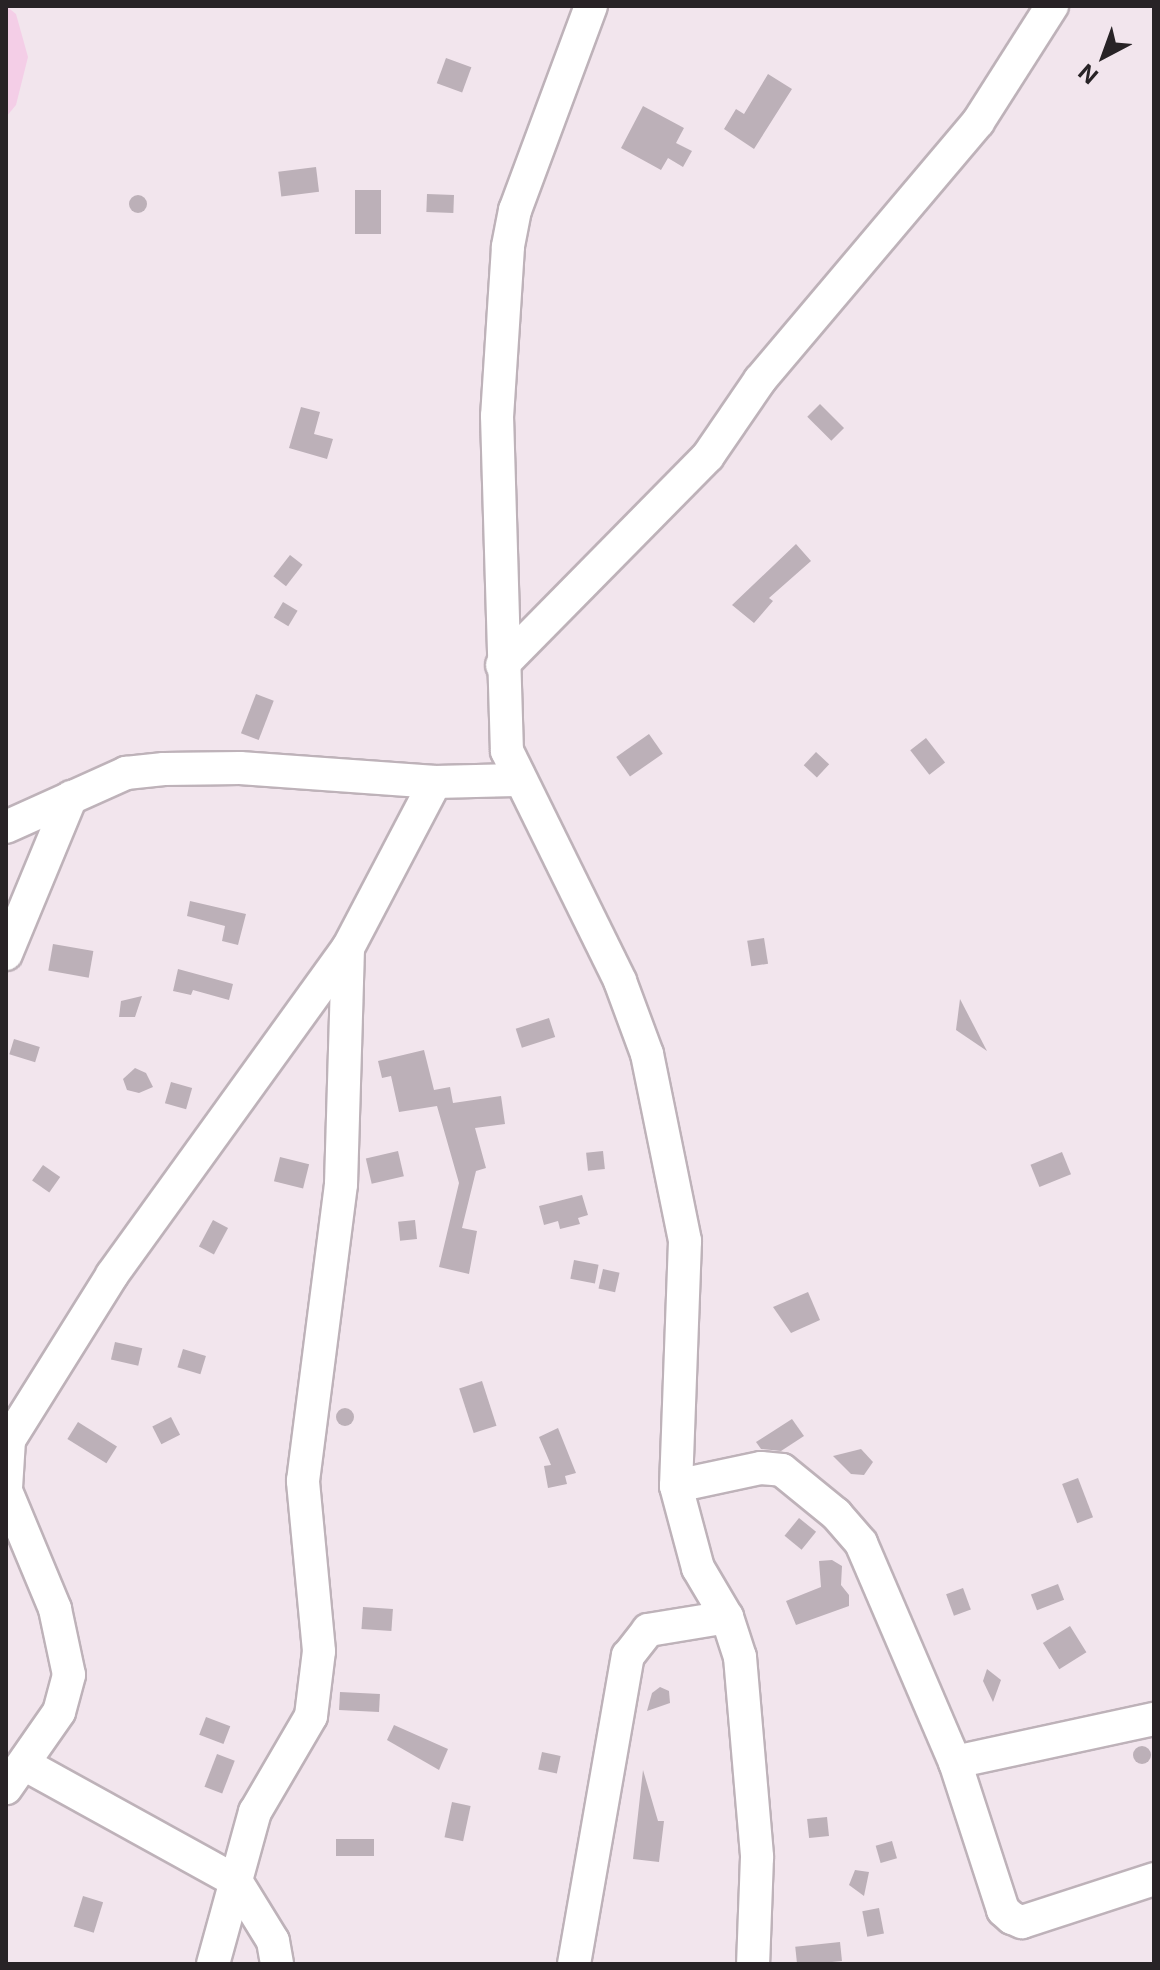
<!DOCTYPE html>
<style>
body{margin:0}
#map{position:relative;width:1160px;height:1970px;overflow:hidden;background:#f2e5ed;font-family:Inter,sans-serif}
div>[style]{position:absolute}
.green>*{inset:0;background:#f4cee7}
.building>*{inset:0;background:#bcb0b8;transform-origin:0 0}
.round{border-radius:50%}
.roads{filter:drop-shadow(2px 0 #beb2b9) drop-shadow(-2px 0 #beb2b9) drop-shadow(0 2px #beb2b9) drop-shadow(0 -2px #beb2b9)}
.minor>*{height:32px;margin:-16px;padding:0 16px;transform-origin:16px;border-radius:16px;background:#fff}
span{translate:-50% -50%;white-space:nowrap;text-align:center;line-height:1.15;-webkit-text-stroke:8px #f2e5ed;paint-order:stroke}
.frame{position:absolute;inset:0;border:8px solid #282326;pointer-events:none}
.north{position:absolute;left:1064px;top:16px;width:80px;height:80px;-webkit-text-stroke:6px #f2e5ed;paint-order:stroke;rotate:221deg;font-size:22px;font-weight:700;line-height:32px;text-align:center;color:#282326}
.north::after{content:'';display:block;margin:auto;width:28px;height:36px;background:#282326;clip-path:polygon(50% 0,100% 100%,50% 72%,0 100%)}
</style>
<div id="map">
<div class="green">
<i style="clip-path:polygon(6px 6px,16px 14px,28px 57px,16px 105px,6px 117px)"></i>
</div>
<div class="building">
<i style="left:446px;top:58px;width:27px;height:27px;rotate:20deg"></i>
<i style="clip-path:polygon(768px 74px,792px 89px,754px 149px,724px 129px,736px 109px,744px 114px)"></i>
<i style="clip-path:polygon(643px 106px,684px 128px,676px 143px,692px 151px,683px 167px,668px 158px,661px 170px,621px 148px)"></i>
<i style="left:316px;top:167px;width:25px;height:38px;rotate:83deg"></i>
<i style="left:355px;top:190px;width:26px;height:44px"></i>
<i style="left:427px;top:194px;width:27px;height:18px;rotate:2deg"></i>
<i class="round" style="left:129px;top:195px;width:18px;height:18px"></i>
<i style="left:820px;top:404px;width:34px;height:18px;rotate:45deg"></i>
<i style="clip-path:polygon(301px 407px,320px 412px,314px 434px,333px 439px,327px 459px,289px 448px)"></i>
<i style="clip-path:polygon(796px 544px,811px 561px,769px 598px,773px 601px,754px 623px,732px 605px)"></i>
<i style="left:290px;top:555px;width:16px;height:27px;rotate:38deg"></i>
<i style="left:283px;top:602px;width:17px;height:18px;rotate:31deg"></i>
<i style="left:256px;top:694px;width:19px;height:42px;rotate:21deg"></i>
<i style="left:649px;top:734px;width:24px;height:40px;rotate:55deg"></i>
<i style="left:926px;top:738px;width:31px;height:20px;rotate:52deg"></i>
<i style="left:816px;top:752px;width:18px;height:18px;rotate:43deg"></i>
<i style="clip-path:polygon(190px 901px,246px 914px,238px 945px,222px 941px,225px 926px,187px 916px)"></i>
<i style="left:764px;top:938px;width:26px;height:17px;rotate:81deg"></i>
<i style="left:53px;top:944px;width:41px;height:27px;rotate:10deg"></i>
<i style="clip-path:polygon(178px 969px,233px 984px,229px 1000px,193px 990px,191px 995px,173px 991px)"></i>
<i style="clip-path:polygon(142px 996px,135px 1017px,119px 1017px,121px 1001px)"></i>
<i style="clip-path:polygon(960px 999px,987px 1051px,956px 1030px)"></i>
<i style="left:549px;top:1018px;width:20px;height:35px;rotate:72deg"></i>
<i style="left:14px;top:1039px;width:27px;height:16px;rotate:17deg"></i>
<i style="clip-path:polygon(424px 1050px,434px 1090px,450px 1087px,453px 1103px,501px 1096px,505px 1124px,475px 1128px,486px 1168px,476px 1171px,462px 1228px,477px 1231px,469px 1274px,439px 1267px,459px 1183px,437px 1106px,399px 1112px,391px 1076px,382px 1078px,378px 1061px)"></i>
<i style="clip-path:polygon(135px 1068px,146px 1073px,153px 1087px,139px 1093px,127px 1090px,123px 1079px)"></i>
<i style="left:171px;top:1082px;width:22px;height:22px;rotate:16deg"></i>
<i style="left:398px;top:1151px;width:26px;height:33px;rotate:77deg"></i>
<i style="left:603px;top:1151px;width:18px;height:17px;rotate:84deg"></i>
<i style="left:1062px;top:1152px;width:24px;height:34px;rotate:68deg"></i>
<i style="left:280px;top:1157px;width:30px;height:25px;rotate:14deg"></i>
<i style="left:43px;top:1165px;width:21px;height:19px;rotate:35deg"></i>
<i style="clip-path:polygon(582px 1195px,588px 1215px,578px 1218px,580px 1224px,560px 1229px,558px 1221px,544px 1225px,539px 1206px)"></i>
<i style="left:213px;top:1220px;width:17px;height:30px;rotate:28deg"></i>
<i style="left:415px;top:1220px;width:19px;height:17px;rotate:84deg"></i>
<i style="left:574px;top:1260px;width:25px;height:19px;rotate:11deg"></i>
<i style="left:603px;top:1269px;width:17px;height:20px;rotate:13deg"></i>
<i style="clip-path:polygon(808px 1292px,820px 1320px,791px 1333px,773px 1307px)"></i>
<i style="left:115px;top:1342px;width:28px;height:18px;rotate:13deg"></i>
<i style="left:183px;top:1349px;width:24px;height:19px;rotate:17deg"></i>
<i style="left:482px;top:1381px;width:47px;height:24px;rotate:72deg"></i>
<i class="round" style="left:336px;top:1408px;width:18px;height:18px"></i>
<i style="left:171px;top:1417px;width:20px;height:21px;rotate:63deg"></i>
<i style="clip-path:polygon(792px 1419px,804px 1436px,781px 1451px,761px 1449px,756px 1442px)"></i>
<i style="left:78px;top:1422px;width:46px;height:20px;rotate:32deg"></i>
<i style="clip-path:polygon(558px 1428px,576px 1473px,565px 1476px,567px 1484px,548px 1488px,544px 1466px,551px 1465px,539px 1437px)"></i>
<i style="clip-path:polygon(861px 1449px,873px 1462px,864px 1475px,851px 1474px,833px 1456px)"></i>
<i style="left:1078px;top:1478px;width:42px;height:17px;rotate:69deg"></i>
<i style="left:799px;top:1518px;width:22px;height:23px;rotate:39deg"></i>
<i style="clip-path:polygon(832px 1560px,842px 1566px,841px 1585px,849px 1595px,849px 1606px,796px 1625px,786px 1601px,821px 1587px,819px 1561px)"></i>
<i style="left:1058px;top:1584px;width:17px;height:29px;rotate:69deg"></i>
<i style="left:963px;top:1588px;width:23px;height:18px;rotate:70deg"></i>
<i style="left:363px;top:1607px;width:30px;height:22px;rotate:4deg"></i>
<i style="left:1070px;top:1626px;width:31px;height:32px;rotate:58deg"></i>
<i style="clip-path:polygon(987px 1669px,1001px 1680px,993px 1702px,983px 1681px)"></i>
<i style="clip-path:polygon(660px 1687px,669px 1691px,670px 1703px,647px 1711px,652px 1693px)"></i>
<i style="left:340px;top:1692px;width:40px;height:18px;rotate:3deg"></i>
<i style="left:206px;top:1717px;width:26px;height:19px;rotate:21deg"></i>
<i style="clip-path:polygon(394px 1725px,448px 1749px,439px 1770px,387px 1740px)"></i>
<i class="round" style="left:1133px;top:1746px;width:18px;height:18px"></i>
<i style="left:542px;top:1752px;width:19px;height:18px;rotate:12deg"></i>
<i style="left:217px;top:1754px;width:19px;height:35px;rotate:21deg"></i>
<i style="clip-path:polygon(643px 1770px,658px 1821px,664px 1821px,659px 1862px,633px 1859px)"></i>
<i style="left:452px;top:1802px;width:19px;height:36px;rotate:12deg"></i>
<i style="left:827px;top:1817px;width:19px;height:20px;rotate:84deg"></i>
<i style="left:336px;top:1839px;width:38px;height:17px"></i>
<i style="left:892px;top:1841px;width:18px;height:17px;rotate:74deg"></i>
<i style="clip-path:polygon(855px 1870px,869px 1872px,864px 1896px,849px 1885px)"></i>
<i style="left:83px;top:1896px;width:21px;height:32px;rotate:17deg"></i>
<i style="left:879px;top:1908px;width:26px;height:17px;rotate:79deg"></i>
<i style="left:840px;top:1942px;width:19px;height:45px;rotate:84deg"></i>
</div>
<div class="roads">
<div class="minor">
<i style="left:591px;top:6px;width:218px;rotate:110.4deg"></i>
<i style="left:515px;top:210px;width:38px;rotate:101deg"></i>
<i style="left:508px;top:247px;width:169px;rotate:93.7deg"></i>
<i style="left:497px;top:416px;width:335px;rotate:88.3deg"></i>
<i style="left:507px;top:751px;width:256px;rotate:63.8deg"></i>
<i style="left:620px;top:981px;width:78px;rotate:69.7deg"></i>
<i style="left:647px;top:1054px;width:191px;rotate:78.5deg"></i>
<i style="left:685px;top:1241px;width:245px;rotate:92.1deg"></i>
<i style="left:676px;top:1486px;width:85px;rotate:75deg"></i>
<i style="left:698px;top:1568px;width:57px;rotate:59.4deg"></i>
<i style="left:727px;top:1617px;width:42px;rotate:72deg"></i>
<i style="left:740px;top:1657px;width:201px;rotate:85.1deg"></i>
<i style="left:757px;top:1857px;width:107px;rotate:92.1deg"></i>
<i style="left:502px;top:665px;width:293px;rotate:-45.4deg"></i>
<i style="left:708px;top:456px;width:92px;rotate:-55.6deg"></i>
<i style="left:760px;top:380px;width:338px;rotate:-49.8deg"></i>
<i style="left:978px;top:122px;width:138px;rotate:-57.5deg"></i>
<i style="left:6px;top:827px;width:132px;rotate:-24.2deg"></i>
<i style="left:126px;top:773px;width:38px;rotate:-6deg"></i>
<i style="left:164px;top:769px;width:76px;rotate:-0.8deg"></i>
<i style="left:240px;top:768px;width:196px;rotate:4.1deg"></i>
<i style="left:435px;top:782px;width:82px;rotate:-1.4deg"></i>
<i style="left:6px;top:954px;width:170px;rotate:-67.5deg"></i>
<i style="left:676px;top:1486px;width:87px;rotate:-12deg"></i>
<i style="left:761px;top:1468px;width:21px;rotate:5deg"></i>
<i style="left:782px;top:1470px;width:70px;rotate:39.2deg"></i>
<i style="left:836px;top:1514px;width:38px;rotate:49deg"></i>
<i style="left:861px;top:1543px;width:238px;rotate:66.8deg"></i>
<i style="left:955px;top:1762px;width:156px;rotate:72deg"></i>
<i style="left:1003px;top:1910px;width:12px;rotate:42deg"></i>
<i style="left:1012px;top:1918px;width:11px;rotate:22deg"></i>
<i style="left:1022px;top:1922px;width:139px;rotate:-18deg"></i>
<i style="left:6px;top:1488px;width:48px;rotate:-86.4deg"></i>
<i style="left:9px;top:1440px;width:195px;rotate:-58deg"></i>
<i style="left:112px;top:1275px;width:403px;rotate:-54.2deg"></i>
<i style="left:348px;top:948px;width:187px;rotate:-62.3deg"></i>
<i style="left:6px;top:1491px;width:128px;rotate:67.4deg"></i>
<i style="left:55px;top:1609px;width:67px;rotate:78deg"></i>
<i style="left:69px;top:1675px;width:38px;rotate:105deg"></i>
<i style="left:59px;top:1712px;width:93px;rotate:124.9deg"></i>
<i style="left:955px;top:1762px;width:204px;rotate:-12.2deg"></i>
<i style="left:24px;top:1764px;width:242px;rotate:28.9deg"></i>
<i style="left:236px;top:1881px;width:70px;rotate:58.3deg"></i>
<i style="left:273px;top:1941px;width:23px;rotate:80deg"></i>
<i style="left:213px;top:1964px;width:158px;rotate:-74.6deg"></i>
<i style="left:255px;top:1812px;width:111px;rotate:-59.7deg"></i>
<i style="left:311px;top:1716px;width:65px;rotate:-83deg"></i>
<i style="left:319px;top:1651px;width:171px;rotate:-95.4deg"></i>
<i style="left:303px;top:1481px;width:299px;rotate:-82.7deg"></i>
<i style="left:341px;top:1184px;width:236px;rotate:-88.3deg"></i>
<i style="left:574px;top:1964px;width:313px;rotate:-80.1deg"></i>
<i style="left:628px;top:1656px;width:33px;rotate:-52deg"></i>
<i style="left:648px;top:1630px;width:80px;rotate:-9.3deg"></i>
</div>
</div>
<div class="frame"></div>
<div class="north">N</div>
</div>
